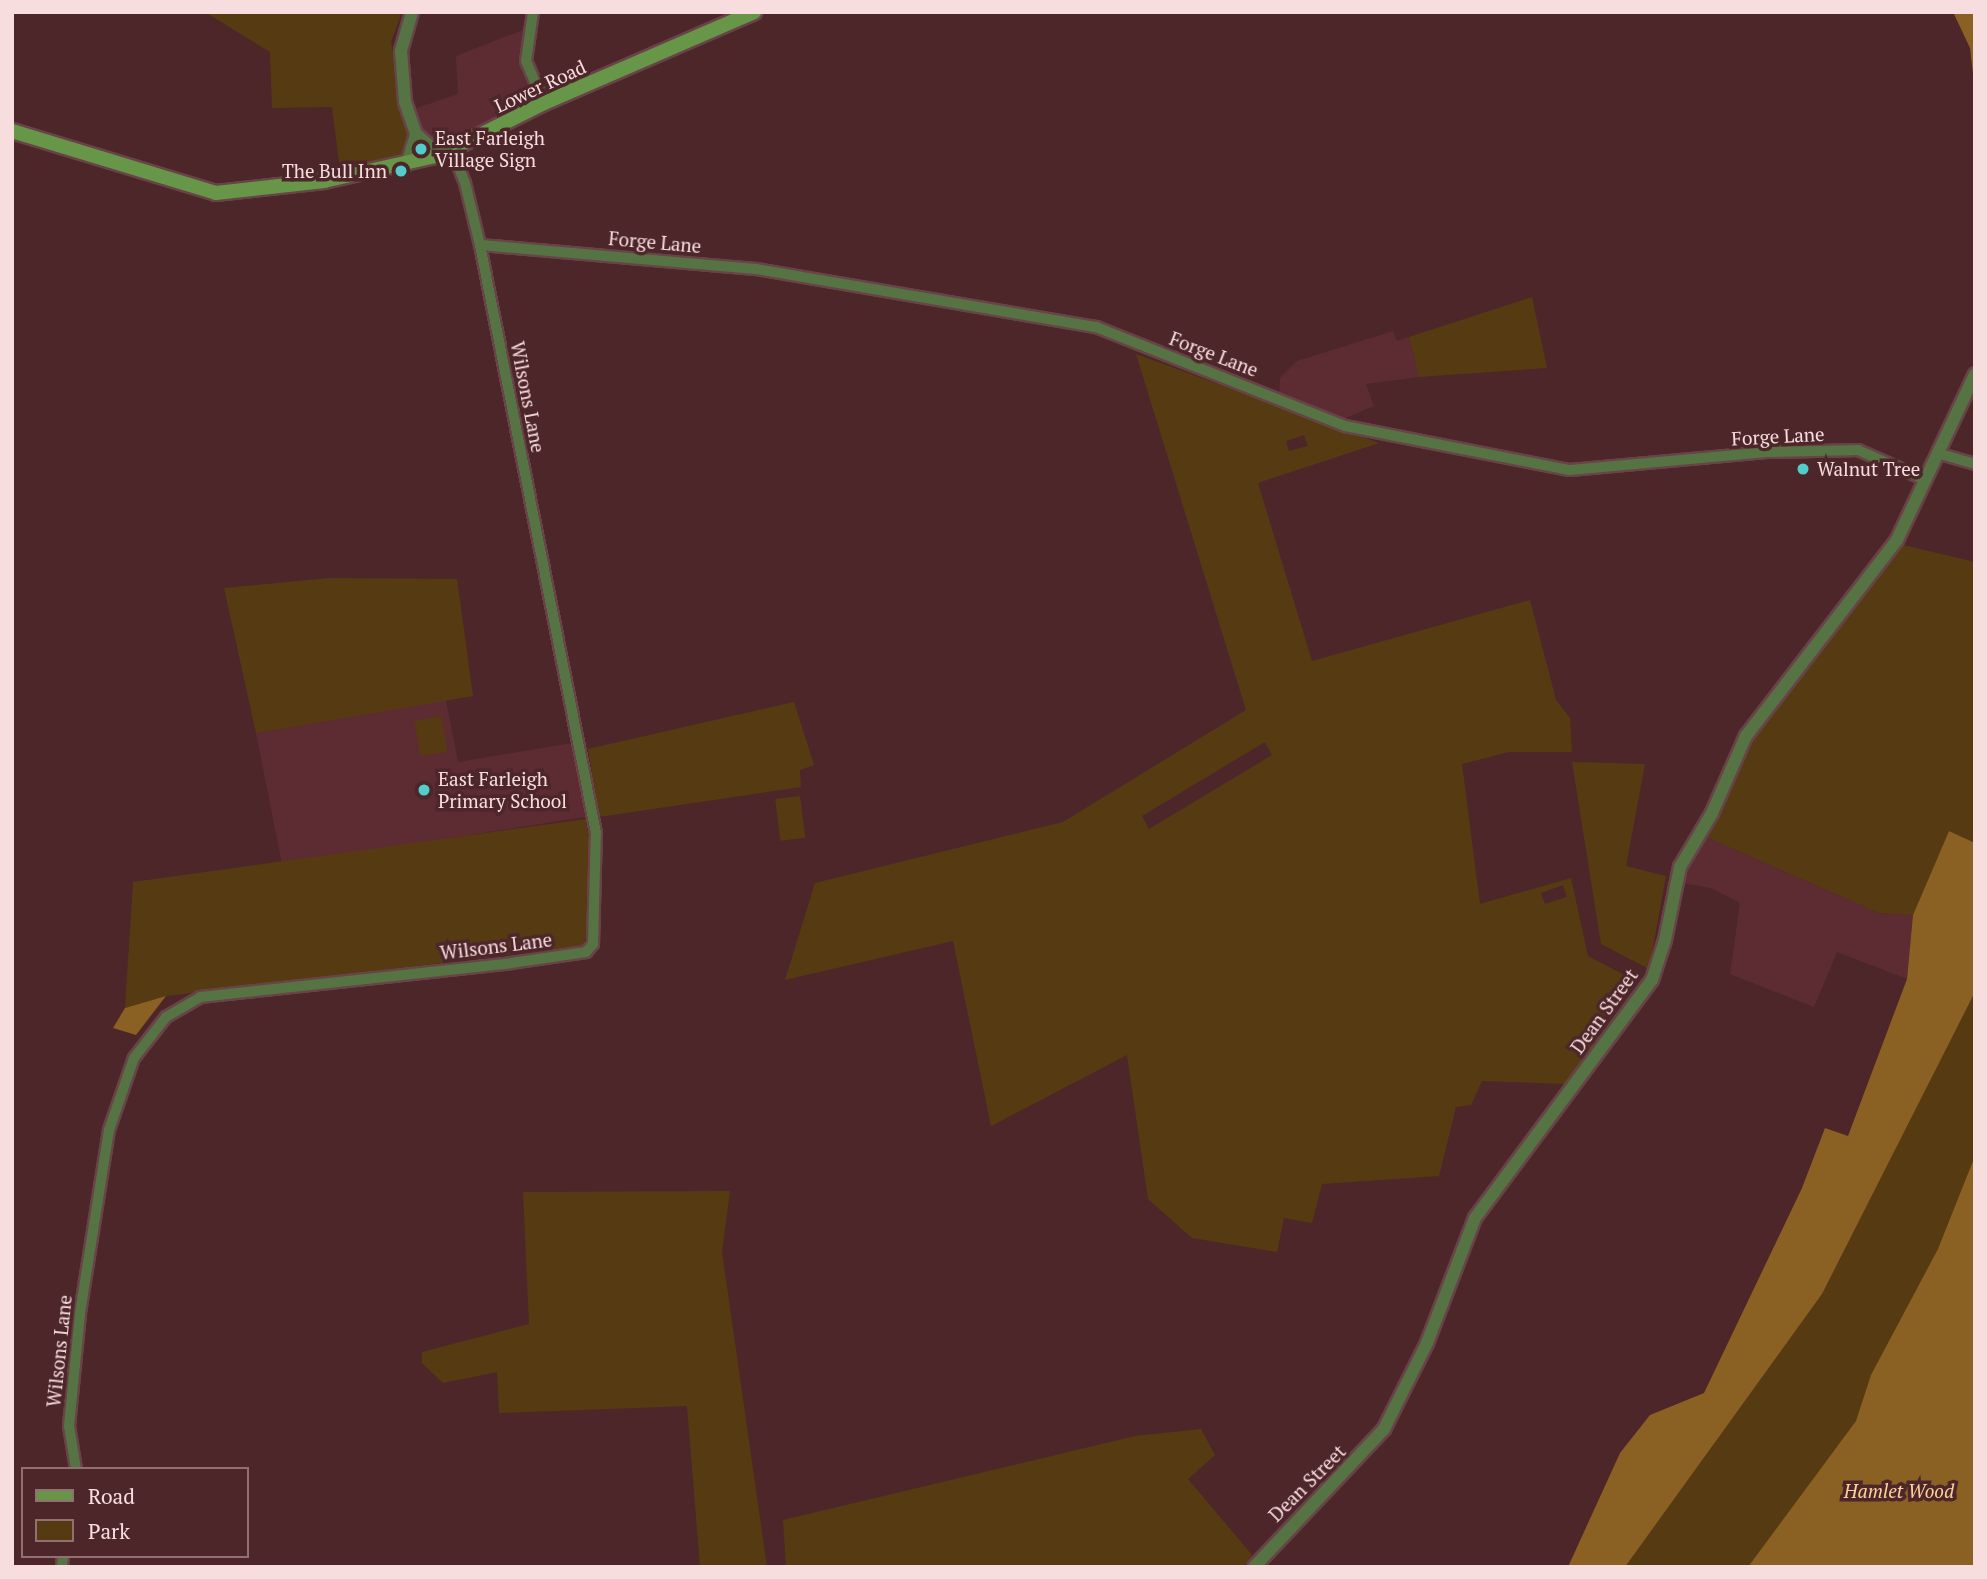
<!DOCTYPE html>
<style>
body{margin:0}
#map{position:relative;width:1987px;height:1579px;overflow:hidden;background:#4d262a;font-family:"PT Serif",serif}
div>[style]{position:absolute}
.built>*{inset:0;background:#5c2c32}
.green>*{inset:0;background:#563b12;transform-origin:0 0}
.forest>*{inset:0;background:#8a6123}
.roads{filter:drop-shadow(2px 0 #684347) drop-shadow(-2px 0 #684347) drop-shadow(0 2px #684347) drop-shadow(0 -2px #684347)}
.minor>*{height:10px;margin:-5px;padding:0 5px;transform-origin:5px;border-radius:5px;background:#567343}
.tertiary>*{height:12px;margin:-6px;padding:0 6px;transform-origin:6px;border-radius:6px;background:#567343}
.secondary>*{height:14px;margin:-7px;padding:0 7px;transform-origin:7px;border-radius:7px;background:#679648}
.dots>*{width:19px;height:19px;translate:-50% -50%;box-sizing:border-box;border:4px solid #4d262a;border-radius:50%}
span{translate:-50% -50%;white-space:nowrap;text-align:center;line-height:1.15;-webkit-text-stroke:7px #4d262a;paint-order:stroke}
.street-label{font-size:19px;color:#f8dddf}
.poi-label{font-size:19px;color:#f8dddf}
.left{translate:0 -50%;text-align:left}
.right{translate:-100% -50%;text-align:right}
.park-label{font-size:19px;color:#fed399;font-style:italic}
.frame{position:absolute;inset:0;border:14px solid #f8dddf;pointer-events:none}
.legend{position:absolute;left:21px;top:1467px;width:228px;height:91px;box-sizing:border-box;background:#4d262a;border:2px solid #916f72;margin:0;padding:9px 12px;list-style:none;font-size:21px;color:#f8dddf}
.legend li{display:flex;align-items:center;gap:14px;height:35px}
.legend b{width:35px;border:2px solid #916f72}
</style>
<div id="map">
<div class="built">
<i style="clip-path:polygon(525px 29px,521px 70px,534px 98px,436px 150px,422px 131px,417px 108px,458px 94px,456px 56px)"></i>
<i style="clip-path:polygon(1393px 331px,1397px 341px,1409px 337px,1419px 377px,1366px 384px,1374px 406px,1341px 420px,1279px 396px,1280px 378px,1297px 361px)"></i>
<i style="clip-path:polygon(446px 700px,458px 762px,572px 743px,585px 817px,282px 864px,256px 733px)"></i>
<i style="clip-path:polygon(1706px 837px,1879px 913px,1913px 915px,1907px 979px,1837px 952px,1814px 1007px,1730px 974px,1740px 903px,1711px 888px,1683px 883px,1692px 855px)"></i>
</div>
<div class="green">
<i style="clip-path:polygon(205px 12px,402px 12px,391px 42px,410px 145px,405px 155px,340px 170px,332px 107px,272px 108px,270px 52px)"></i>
<i style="clip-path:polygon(1532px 297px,1547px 368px,1419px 377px,1409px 337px)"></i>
<i style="clip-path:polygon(evenodd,1136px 354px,1379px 443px,1258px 483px,1312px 661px,1530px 600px,1556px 700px,1570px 718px,1572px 752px,1509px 752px,1462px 764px,1480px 904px,1571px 878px,1588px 956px,1636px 981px,1567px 1084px,1482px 1081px,1471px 1105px,1456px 1107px,1439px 1176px,1322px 1184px,1312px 1223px,1284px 1218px,1277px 1252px,1192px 1238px,1148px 1199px,1127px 1055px,991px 1126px,953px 941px,785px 980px,815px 883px,1063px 822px,1246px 710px,1136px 354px,1304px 435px,1308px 446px,1289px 451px,1286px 441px,1304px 435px,1136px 354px,1265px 742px,1272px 755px,1149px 829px,1142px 816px,1265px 742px,1136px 354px,1563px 885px,1567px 897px,1545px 904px,1541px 893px,1563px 885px)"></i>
<i style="clip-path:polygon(1899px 544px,1975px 562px,1975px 843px,1949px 831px,1913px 915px,1879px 913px,1706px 837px,1766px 715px)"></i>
<i style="clip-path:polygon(330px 578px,457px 579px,473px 696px,256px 733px,224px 588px)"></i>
<i style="clip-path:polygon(794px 702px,814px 765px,800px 770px,801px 787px,599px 817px,588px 749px)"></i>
<i style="left:441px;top:716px;width:36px;height:27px;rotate:80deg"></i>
<i style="clip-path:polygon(1572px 762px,1645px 764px,1626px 866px,1666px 876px,1649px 969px,1601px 944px)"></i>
<i style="left:800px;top:796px;width:42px;height:25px;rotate:83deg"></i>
<i style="clip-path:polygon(586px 819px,592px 858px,590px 929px,582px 946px,166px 996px,125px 1008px,133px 882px)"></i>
<i style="clip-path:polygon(1975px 992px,1975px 1567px,1625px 1567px,1822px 1294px)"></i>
<i style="clip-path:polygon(730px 1191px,722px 1252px,767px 1567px,700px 1567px,687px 1406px,499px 1413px,497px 1372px,443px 1383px,422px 1363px,422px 1352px,529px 1324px,523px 1192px)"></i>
<i style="clip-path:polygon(1201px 1429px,1215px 1455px,1188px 1479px,1252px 1555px,1243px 1567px,786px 1567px,783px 1520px,1135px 1436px)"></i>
</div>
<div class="forest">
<i style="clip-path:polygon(1953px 12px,1975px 12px,1975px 91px,1970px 48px)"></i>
<i style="clip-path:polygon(1949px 831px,1975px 843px,1975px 992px,1822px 1294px,1625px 1567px,1568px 1567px,1620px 1453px,1650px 1415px,1704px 1393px,1802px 1188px,1825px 1128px,1848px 1136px,1907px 979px,1913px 915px)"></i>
<i style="clip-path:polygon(166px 996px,136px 1035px,113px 1028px,125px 1008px)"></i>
<i style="clip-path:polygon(1975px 1156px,1975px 1567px,1748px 1567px,1856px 1421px,1871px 1375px,1938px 1249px)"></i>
</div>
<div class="roads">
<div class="minor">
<i style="left:533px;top:12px;width:49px;rotate:98.1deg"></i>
<i style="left:526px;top:61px;width:46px;rotate:66.8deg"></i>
<i style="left:480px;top:245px;width:277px;rotate:5deg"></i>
<i style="left:756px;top:269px;width:345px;rotate:9.7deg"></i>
<i style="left:1096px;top:327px;width:268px;rotate:21.7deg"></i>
<i style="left:1345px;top:426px;width:229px;rotate:11.1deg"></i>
<i style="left:1570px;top:470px;width:200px;rotate:-5.2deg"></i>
<i style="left:1769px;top:452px;width:89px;rotate:-1.3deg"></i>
<i style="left:1858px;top:450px;width:74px;rotate:23.8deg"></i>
<i style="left:1937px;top:453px;width:40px;rotate:16deg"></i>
<i style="left:76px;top:1469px;width:44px;rotate:-99.2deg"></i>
<i style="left:69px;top:1426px;width:114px;rotate:-84.4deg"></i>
<i style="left:80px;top:1313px;width:185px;rotate:-81deg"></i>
<i style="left:109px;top:1130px;width:76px;rotate:-70.9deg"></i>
<i style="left:134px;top:1058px;width:52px;rotate:-52deg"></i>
<i style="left:166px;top:1017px;width:39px;rotate:-30deg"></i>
<i style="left:200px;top:997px;width:313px;rotate:-6.2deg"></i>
<i style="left:511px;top:963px;width:76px;rotate:-8.3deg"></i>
<i style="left:586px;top:952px;width:11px;rotate:-49deg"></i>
<i style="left:593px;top:944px;width:111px;rotate:-88.5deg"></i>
<i style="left:596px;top:833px;width:599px;rotate:-101.16deg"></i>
<i style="left:480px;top:245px;width:64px;rotate:-103.6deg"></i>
<i style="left:465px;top:183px;width:37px;rotate:-112deg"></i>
<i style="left:62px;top:1567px;width:11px;rotate:-85deg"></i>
</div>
<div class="tertiary">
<i style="left:412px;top:12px;width:41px;rotate:105.8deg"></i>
<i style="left:401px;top:51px;width:51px;rotate:85.5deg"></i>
<i style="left:405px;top:102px;width:34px;rotate:71deg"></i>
<i style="left:416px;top:134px;width:32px;rotate:41deg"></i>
<i style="left:407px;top:164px;width:31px;rotate:-73deg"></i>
<i style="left:1254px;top:1567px;width:190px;rotate:-46.7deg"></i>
<i style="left:1384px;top:1429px;width:96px;rotate:-63.4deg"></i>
<i style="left:1427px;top:1343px;width:134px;rotate:-69deg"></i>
<i style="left:1475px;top:1218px;width:297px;rotate:-53.4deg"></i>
<i style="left:1652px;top:980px;width:42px;rotate:-72deg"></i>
<i style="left:1665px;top:940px;width:75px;rotate:-78.4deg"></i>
<i style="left:1680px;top:867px;width:63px;rotate:-59.3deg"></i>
<i style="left:1712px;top:813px;width:84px;rotate:-66.2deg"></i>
<i style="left:1746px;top:736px;width:247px;rotate:-52.4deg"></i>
<i style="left:1897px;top:540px;width:183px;rotate:-64.8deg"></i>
</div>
<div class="secondary">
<i style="left:12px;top:131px;width:213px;rotate:16.9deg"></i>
<i style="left:216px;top:193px;width:109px;rotate:-6.3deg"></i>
<i style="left:324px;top:181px;width:119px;rotate:-12.6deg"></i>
<i style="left:440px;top:155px;width:116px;rotate:-26.6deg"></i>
<i style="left:544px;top:103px;width:229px;rotate:-23.4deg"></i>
</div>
</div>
<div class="dots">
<i style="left:421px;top:149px;background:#52cdcc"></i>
<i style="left:401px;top:171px;background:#52cdcc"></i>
<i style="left:1803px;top:469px;background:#52cdcc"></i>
<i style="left:424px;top:790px;background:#52cdcc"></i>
</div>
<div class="street-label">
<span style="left:540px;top:86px;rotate:-25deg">Lower Road</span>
<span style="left:655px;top:242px;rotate:5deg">Forge Lane</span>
<span style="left:1214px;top:354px;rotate:21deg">Forge Lane</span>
<span style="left:528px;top:397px;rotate:79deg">Wilsons Lane</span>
<span style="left:1778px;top:436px;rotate:-3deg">Forge Lane</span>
<span style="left:496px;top:946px;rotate:-7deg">Wilsons Lane</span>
<span style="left:1604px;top:1011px;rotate:-54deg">Dean Street</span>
<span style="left:59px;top:1351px;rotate:-84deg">Wilsons Lane</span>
<span style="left:1307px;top:1483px;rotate:-45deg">Dean Street</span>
</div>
<div class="poi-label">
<span class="left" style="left:435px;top:149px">East Farleigh<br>Village Sign</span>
<span class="right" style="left:387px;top:171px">The Bull Inn</span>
<span class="left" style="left:1817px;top:469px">Walnut Tree</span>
<span class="left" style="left:438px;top:790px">East Farleigh<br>Primary School</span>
</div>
<div class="park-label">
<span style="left:1899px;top:1491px">Hamlet Wood</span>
</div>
<div class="frame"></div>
<ul class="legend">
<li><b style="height:9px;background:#679648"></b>Road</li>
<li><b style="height:19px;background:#563b12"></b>Park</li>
</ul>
</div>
